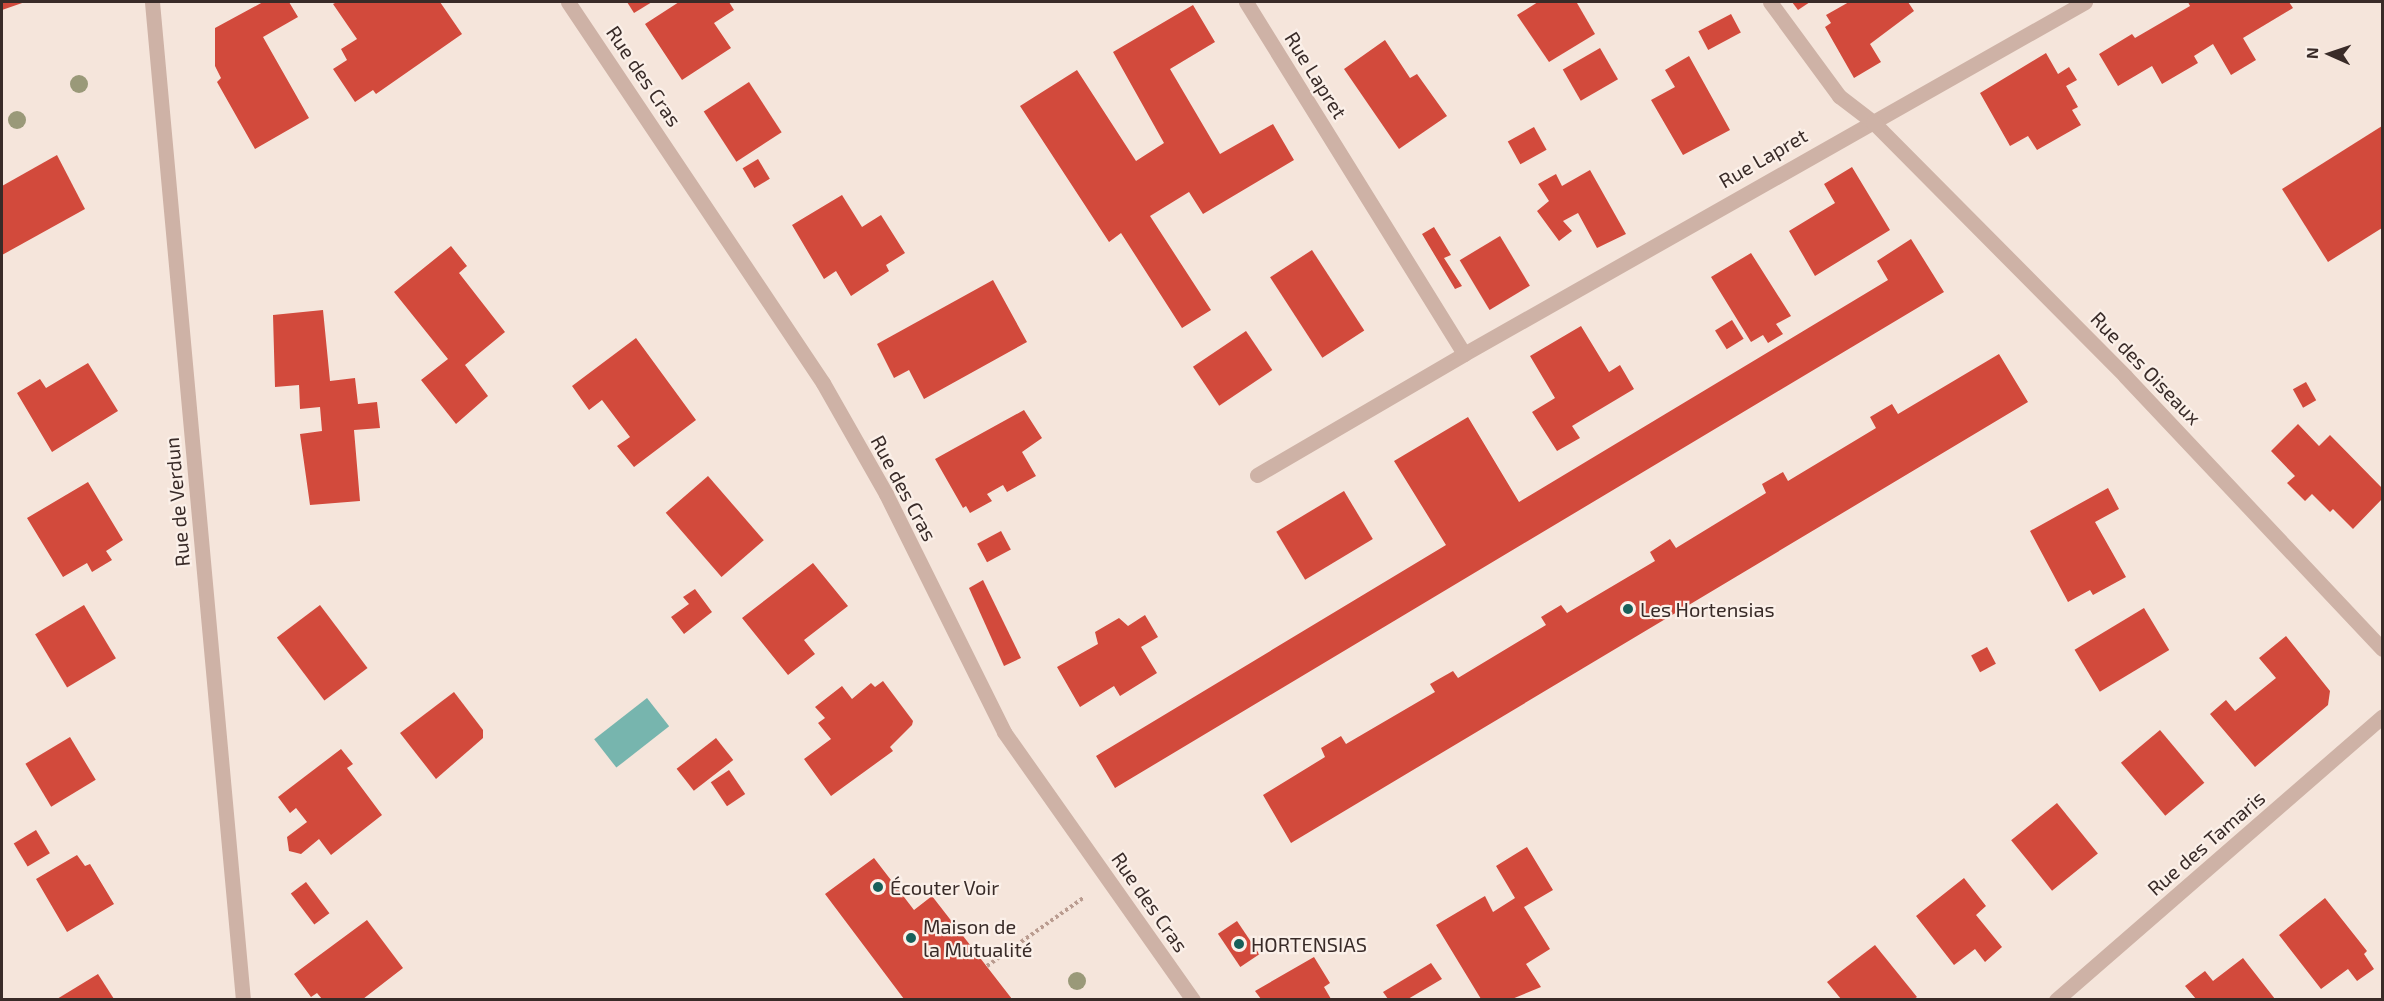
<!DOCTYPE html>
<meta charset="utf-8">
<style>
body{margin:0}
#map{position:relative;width:2384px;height:1001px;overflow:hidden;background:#f5e5db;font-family:"Exo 2",sans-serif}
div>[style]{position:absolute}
.water>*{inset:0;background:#77b5ae;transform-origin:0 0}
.building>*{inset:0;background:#d24a3c;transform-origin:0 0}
.path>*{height:4px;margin-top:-2px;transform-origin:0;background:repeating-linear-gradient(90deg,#ba9c90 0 3px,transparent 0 6px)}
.minor>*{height:15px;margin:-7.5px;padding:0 7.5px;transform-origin:7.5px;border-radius:7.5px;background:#ceb2a6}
.trees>*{width:18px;height:18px;margin:-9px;border-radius:50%;background:#9a9979}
.dots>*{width:16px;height:16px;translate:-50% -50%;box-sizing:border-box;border:3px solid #fbf0e9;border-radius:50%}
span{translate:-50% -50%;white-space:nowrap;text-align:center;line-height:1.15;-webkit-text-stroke:4.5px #fbf0e9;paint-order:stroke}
.street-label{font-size:20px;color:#392b28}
.poi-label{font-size:20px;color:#392b28}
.left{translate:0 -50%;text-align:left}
.frame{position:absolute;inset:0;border:3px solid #392b28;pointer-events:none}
.north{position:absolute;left:2300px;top:24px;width:60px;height:60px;-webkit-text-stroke:4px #fbf0e9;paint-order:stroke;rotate:273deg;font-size:16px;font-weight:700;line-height:24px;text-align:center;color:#392b28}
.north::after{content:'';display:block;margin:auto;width:21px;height:27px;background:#392b28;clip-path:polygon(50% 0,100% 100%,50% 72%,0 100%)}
</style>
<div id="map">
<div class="water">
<i style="left:647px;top:698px;width:36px;height:67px;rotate:52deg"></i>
</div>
<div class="building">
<i style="clip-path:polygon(2px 2px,25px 2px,2px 10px)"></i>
<i style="clip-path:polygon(263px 2px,289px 2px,298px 17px,263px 37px,309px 118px,255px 149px,217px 82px,221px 78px,215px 66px,215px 28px)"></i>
<i style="clip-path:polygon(337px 2px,440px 2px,462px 34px,376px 94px,373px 90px,355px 102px,333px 69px,347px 60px,341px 49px,357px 39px,333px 4px)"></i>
<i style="clip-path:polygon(627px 2px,652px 2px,634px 13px)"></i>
<i style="clip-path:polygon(679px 2px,729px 2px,734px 10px,714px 23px,731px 48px,682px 80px,645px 24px)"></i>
<i style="clip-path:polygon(1538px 2px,1577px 3px,1595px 34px,1549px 62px,1517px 15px)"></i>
<i style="clip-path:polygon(1792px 2px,1810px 2px,1798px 10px)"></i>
<i style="clip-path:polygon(1849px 2px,1908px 2px,1914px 11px,1870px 44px,1881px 62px,1854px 78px,1825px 27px,1831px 23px,1826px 15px)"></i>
<i style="clip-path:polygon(2188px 2px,2289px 2px,2293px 8px,2243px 38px,2256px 60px,2231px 75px,2213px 44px,2194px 56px,2198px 63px,2162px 84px,2152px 66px,2118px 86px,2099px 54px,2132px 34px,2135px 38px,2190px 6px)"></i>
<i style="clip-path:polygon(1193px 5px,1215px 42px,1170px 69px,1220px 154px,1273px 124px,1294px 160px,1203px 214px,1189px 192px,1150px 216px,1211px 310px,1182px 328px,1121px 233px,1109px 242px,1020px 106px,1077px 70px,1136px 161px,1164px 143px,1113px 52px)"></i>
<i style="left:1731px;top:14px;width:21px;height:37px;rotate:62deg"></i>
<i style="clip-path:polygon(1385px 40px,1410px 78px,1417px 74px,1447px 116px,1399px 149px,1344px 69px)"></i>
<i style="left:1600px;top:48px;width:36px;height:43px;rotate:60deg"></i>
<i style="clip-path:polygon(2046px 53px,2058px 74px,2069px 67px,2077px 80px,2066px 86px,2078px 107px,2072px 110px,2081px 125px,2037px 150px,2028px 136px,2010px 146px,1980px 93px)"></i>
<i style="clip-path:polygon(1689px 56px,1730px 130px,1683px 155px,1651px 100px,1675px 87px,1665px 70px)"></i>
<i style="left:749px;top:82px;width:60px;height:54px;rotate:57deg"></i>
<i style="clip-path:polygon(2382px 126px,2382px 228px,2328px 262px,2282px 189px)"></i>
<i style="left:1534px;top:127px;width:26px;height:30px;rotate:61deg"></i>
<i style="clip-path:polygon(57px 155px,85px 209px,2px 255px,2px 186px)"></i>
<i style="left:758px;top:159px;width:23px;height:18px;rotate:59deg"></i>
<i style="clip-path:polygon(1852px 167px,1890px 230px,1815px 276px,1789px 231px,1835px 203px,1824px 184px)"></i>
<i style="clip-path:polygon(1590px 170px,1626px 234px,1597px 248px,1578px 213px,1563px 221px,1572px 231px,1559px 241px,1537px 211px,1549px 201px,1538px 184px,1556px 174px,1562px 186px)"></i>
<i style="clip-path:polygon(842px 195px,862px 227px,881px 215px,905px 253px,886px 265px,889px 271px,851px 296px,836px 271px,824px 279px,792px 225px)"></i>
<i style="clip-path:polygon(1434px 227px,1451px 255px,1444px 258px,1462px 286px,1455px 289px,1422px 234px)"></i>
<i style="left:1500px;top:236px;width:58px;height:47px;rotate:59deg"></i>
<i style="clip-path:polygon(1911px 239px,1944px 292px,1115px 788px,1096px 756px,1446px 545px,1394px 461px,1468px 417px,1519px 502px,1888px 280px,1877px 261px)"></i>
<i style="clip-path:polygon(451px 246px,467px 266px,459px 273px,505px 332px,465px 365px,488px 396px,456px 424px,421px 380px,448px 359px,394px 292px)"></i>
<i style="left:1312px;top:250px;width:96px;height:50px;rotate:57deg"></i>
<i style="clip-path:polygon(1751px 253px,1791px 316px,1776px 324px,1783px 334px,1768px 343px,1763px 335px,1751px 342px,1711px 277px)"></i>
<i style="clip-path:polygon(993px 280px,1027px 342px,924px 399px,909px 370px,894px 378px,877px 344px)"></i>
<i style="clip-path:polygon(323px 310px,330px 381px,355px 378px,358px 404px,377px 402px,380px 428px,354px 430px,360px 501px,310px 505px,300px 434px,322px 431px,320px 407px,300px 409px,299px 385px,275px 387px,273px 315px)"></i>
<i style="left:1732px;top:320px;width:22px;height:20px;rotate:58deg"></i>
<i style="clip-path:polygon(1581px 326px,1609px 372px,1620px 365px,1634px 389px,1572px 426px,1580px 438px,1557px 451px,1532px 412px,1555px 398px,1530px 356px)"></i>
<i style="left:1246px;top:331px;width:47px;height:64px;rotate:56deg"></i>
<i style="clip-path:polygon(636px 338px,696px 420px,634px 467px,617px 446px,630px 437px,602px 400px,589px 410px,572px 386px)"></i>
<i style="clip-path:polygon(1999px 354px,2028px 402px,1291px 843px,1263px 795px,1325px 757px,1321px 748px,1341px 736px,1346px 744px,1435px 692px,1430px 684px,1453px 671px,1458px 678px,1546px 625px,1541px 617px,1561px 605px,1567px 613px,1655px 561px,1650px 552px,1670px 539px,1676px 548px,1766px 493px,1762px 484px,1783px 472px,1788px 481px,1876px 428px,1870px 417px,1892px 404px,1898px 414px)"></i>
<i style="clip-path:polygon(88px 363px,118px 411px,52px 452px,17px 393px,40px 379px,46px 388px)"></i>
<i style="left:2306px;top:382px;width:21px;height:15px;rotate:61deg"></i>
<i style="clip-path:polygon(1024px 410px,1042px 438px,1022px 452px,1036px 476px,1007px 492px,1003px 485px,987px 494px,992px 501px,970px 513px,966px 506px,963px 508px,935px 459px)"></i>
<i style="clip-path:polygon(2298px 424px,2319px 446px,2330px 435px,2382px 488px,2382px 499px,2353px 529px,2333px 509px,2330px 512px,2312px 494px,2305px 501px,2287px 483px,2295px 476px,2271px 451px)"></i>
<i style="left:708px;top:476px;width:85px;height:56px;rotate:49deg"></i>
<i style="clip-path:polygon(88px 482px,123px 540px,106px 551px,112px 560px,92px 572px,87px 563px,63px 577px,27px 518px)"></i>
<i style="clip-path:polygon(2108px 488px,2119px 509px,2095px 522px,2126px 577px,2093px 595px,2090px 590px,2068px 602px,2030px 531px)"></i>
<i style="left:1344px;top:491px;width:56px;height:79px;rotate:59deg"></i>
<i style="left:1001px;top:531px;width:21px;height:27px;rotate:62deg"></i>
<i style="clip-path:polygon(813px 563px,848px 606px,804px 640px,815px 654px,788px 675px,742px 618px)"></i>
<i style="clip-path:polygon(983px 580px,1021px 658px,1004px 666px,969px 588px)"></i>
<i style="clip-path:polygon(695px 589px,712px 612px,684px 634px,671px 617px,689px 604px,683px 597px)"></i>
<i style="left:84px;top:605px;width:62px;height:57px;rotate:59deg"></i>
<i style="left:320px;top:605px;width:79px;height:54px;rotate:53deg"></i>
<i style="left:2144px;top:608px;width:49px;height:81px;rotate:59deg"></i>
<i style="clip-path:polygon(1145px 615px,1158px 637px,1141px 647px,1157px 673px,1120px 696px,1114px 686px,1080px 707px,1057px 667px,1098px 644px,1095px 632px,1119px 618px,1128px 626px)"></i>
<i style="clip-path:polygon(2286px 636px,2330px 691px,2328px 705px,2255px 767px,2210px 714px,2226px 700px,2235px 711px,2276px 678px,2259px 658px)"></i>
<i style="left:1987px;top:647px;width:19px;height:18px;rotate:62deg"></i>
<i style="clip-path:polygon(883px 681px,913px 721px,912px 725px,890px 747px,893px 751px,831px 796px,804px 759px,831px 739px,818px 723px,825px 718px,815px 707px,842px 686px,852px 699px,871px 683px,875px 687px)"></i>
<i style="clip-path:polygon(454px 692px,483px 730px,483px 738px,436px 779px,400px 733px)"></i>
<i style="left:2160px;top:730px;width:69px;height:51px;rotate:50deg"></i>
<i style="left:70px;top:737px;width:50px;height:52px;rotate:59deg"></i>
<i style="left:716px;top:738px;width:28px;height:50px;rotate:52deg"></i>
<i style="clip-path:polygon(341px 749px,353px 764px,347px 768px,382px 815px,331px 855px,319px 839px,301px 854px,289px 851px,287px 837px,307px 822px,296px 808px,290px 813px,278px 797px)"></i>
<i style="left:729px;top:770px;width:29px;height:22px;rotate:56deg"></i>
<i style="left:2057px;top:803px;width:65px;height:59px;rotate:51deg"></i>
<i style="left:36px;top:830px;width:27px;height:26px;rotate:59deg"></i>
<i style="clip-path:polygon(1527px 847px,1553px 890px,1524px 907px,1550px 949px,1526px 964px,1541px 987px,1512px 999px,1481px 999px,1436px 925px,1485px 896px,1493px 912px,1515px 898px,1496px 866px)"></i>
<i style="clip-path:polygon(77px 855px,85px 866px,90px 864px,114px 904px,67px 932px,36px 879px)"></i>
<i style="clip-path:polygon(874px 858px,914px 910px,932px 896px,1012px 999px,904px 999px,825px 894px)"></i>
<i style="clip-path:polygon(1964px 878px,1986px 906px,1976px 915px,2002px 947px,1985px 962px,1975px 949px,1954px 965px,1916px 916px)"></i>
<i style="left:306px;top:882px;width:39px;height:19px;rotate:53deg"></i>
<i style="clip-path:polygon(2325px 898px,2367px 951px,2364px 954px,2374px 969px,2357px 981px,2348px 969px,2321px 989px,2279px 935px)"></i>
<i style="clip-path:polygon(367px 920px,403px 968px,363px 999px,322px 999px,317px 993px,311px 997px,294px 974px)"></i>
<i style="left:1237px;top:921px;width:40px;height:23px;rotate:56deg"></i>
<i style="clip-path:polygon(1875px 945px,1917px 997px,1914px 999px,1841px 999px,1827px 982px)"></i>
<i style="clip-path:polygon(1314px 957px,1330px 983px,1324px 987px,1331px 999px,1261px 999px,1255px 991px)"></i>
<i style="clip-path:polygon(2243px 958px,2275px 999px,2196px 999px,2185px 986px,2205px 971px,2213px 981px)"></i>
<i style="clip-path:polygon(1431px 963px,1442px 979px,1408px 999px,1388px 999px,1383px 992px)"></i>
<i style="clip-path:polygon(98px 974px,114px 999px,57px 999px)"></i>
</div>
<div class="path">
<i style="left:987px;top:966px;width:118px;rotate:-35.3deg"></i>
</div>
<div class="minor">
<i style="left:152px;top:2px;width:1002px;rotate:84.79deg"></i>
<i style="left:568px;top:2px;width:458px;rotate:56.2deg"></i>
<i style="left:823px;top:383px;width:128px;rotate:60.4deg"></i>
<i style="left:886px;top:494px;width:266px;rotate:63.6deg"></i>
<i style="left:1004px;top:732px;width:328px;rotate:54.8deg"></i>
<i style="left:1246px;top:2px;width:414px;rotate:58.2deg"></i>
<i style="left:1464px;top:354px;width:714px;rotate:-29.55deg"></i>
<i style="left:1770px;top:2px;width:117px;rotate:53.7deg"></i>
<i style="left:1839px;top:96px;width:43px;rotate:37.4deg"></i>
<i style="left:1873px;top:122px;width:358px;rotate:45.2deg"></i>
<i style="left:2125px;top:376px;width:375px;rotate:46.7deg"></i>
<i style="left:1257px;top:475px;width:240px;rotate:-30.3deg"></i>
<i style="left:2056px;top:1000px;width:432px;rotate:-41deg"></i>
</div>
<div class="trees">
<i style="left:79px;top:84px"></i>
<i style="left:17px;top:120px"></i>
<i style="left:1077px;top:981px"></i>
</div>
<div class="dots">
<i style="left:1628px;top:609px;background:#18605a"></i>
<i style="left:878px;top:887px;background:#18605a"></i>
<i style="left:911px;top:938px;background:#18605a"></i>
<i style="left:1239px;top:944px;background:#18605a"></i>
</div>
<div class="street-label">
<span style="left:1316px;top:75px;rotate:58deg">Rue Lapret</span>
<span style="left:644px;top:76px;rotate:56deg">Rue des Cras</span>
<span style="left:1763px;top:158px;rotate:-30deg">Rue Lapret</span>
<span style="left:2146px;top:368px;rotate:46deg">Rue des Oiseaux</span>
<span style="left:904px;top:488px;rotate:62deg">Rue des Cras</span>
<span style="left:177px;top:502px;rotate:-95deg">Rue de Verdun</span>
<span style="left:2206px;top:843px;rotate:-41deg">Rue des Tamaris</span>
<span style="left:1150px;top:902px;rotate:55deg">Rue des Cras</span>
</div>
<div class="poi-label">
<span class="left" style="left:1640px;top:609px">Les Hortensias</span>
<span class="left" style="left:890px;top:887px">Écouter Voir</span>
<span class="left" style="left:923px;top:938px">Maison de<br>la Mutualité</span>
<span class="left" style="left:1251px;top:944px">HORTENSIAS</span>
</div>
<div class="frame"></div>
<div class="north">N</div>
</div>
